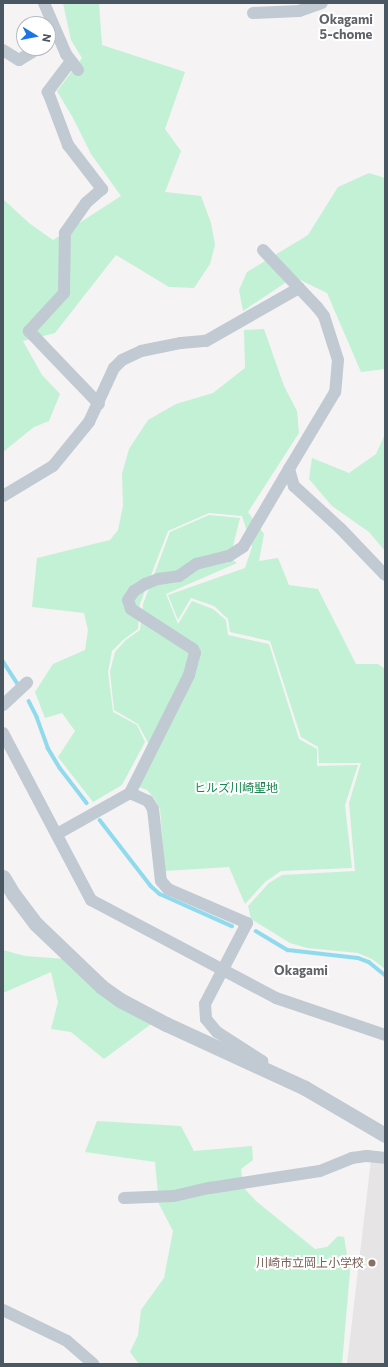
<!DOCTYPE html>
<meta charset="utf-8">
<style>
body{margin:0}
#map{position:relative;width:388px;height:1367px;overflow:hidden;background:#f5f3f3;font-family:Commissioner,"Noto Sans JP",sans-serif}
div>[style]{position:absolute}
.education>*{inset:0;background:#e6e4e5}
.green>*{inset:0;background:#c3f1d5}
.stream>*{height:3.5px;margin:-1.75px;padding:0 1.75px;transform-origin:1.75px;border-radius:1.75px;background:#90daee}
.minor>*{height:12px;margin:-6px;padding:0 6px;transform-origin:6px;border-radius:6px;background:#c1cad2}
.tertiary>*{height:15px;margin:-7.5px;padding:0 7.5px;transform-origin:7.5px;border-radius:7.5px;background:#c1cad2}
.dots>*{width:11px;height:11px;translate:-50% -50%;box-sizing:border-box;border:2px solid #fff;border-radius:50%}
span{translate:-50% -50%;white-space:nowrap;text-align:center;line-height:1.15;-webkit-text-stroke:4px #fff;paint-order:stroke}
.park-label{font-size:12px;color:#17864f}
.education-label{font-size:12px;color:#785e54}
.right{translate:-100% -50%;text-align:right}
.neighbourhood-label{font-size:13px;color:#5f6368;font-weight:700}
.frame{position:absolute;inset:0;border:4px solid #4a5661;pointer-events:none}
.north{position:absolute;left:16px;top:16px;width:40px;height:40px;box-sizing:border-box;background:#fff;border:1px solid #b7bbc0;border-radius:50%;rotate:100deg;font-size:11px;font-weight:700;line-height:16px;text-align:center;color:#4a5661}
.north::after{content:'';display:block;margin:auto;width:14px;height:18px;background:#1a73e8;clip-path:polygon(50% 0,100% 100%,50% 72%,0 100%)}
</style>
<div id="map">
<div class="education">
<i style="clip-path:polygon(371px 1160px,385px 1162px,385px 1364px,347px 1364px)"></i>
</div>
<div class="green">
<i style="clip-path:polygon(63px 3px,99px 3px,102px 45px,185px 72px,165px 129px,181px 151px,165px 192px,201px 196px,211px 223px,215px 245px,210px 264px,194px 288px,169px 287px,116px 255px,55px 333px,23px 341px,42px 375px,60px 394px,49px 421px,34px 427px,3px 452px,3px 199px,29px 223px,53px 240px,121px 196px,91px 154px,73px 118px,57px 91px,82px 58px,71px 40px)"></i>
<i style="clip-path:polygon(369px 173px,385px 178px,385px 369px,361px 372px,327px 293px,294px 277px,243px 311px,239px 290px,247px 272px,308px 235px,338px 187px)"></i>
<i style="clip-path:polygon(264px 329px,284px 386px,297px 411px,299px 433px,248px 512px,264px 534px,259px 561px,278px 558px,289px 585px,318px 589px,356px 664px,378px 664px,385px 669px,385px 969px,372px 959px,358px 953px,307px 948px,290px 943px,251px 919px,248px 906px,269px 883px,282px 875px,355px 871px,349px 803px,361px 763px,319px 763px,318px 747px,301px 737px,270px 641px,230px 632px,228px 619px,214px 606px,191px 598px,178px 620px,168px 595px,245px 568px,252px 547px,242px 516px,209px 513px,168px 531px,140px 604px,138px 629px,123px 640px,112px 651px,108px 672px,113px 712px,137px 725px,145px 742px,122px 785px,93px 802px,58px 757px,75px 731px,62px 713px,45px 718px,35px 692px,53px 664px,85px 650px,88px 630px,84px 613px,32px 607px,37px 558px,110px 540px,118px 530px,123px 506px,122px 474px,129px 449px,148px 420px,176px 404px,213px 393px,245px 368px,244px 330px)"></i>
<i style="clip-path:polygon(385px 434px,385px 551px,369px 532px,332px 506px,309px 479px,312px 458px,349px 473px,376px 454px)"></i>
<i style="clip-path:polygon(209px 515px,240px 518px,230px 558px,237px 563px,166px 594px,178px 624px,192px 601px,213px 609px,226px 620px,228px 635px,269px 644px,299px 739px,317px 749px,317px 766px,358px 765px,345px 805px,352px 868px,281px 871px,265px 882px,245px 904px,229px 867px,165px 871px,160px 809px,154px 798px,147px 790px,139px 787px,154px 754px,138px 724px,114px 710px,110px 672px,115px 652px,126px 640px,140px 630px,143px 604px,170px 532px)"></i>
<i style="clip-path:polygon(3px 950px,25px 956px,66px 959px,162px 1016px,104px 1059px,71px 1032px,51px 1029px,58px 1002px,51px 972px,3px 993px)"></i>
<i style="clip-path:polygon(97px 1121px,181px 1126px,194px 1151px,252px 1146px,253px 1160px,241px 1169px,243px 1187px,256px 1201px,315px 1249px,327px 1247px,338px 1236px,344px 1237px,350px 1272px,342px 1364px,139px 1364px,130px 1352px,138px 1335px,141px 1310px,164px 1278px,173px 1231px,159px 1204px,155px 1162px,85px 1152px)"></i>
</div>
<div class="stream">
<i style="left:3px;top:661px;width:31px;rotate:57deg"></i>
<i style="left:29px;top:701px;width:18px;rotate:63deg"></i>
<i style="left:37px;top:717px;width:33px;rotate:70deg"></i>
<i style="left:48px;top:748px;width:23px;rotate:59deg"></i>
<i style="left:60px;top:768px;width:44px;rotate:52.4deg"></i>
<i style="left:100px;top:820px;width:83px;rotate:52.3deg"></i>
<i style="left:151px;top:886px;width:12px;rotate:42deg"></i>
<i style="left:160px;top:894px;width:79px;rotate:24deg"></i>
<i style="left:256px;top:931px;width:37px;rotate:31deg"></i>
<i style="left:288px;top:950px;width:70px;rotate:6.5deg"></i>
<i style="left:358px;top:958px;width:12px;rotate:20deg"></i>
<i style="left:369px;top:962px;width:21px;rotate:39deg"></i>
</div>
<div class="minor">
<i style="left:44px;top:3px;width:56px;rotate:66.7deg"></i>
<i style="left:66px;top:54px;width:20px;rotate:53deg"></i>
<i style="left:253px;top:13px;width:46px;rotate:-2.5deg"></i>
<i style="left:299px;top:11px;width:24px;rotate:-19deg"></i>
<i style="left:3px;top:50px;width:19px;rotate:32deg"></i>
<i style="left:19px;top:60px;width:23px;rotate:-31deg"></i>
<i style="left:71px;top:61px;width:39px;rotate:127deg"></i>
<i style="left:48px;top:92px;width:57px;rotate:69.3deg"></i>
<i style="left:68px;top:145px;width:56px;rotate:52.3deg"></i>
<i style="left:102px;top:189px;width:21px;rotate:139deg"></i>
<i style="left:86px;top:203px;width:37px;rotate:125deg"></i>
<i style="left:65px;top:233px;width:60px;rotate:91deg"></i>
<i style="left:64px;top:293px;width:52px;rotate:132.6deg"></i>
<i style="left:29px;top:331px;width:101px;rotate:46.2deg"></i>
<i style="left:263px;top:250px;width:79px;rotate:46.5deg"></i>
<i style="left:317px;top:307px;width:11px;rotate:52deg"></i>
<i style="left:324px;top:316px;width:46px;rotate:72.3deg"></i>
<i style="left:338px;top:360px;width:32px;rotate:95deg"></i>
<i style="left:335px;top:392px;width:90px;rotate:120.9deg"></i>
<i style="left:289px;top:469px;width:18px;rotate:74deg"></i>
<i style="left:294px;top:486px;width:62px;rotate:42.4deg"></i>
<i style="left:340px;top:528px;width:65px;rotate:46.2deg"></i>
<i style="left:3px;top:496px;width:58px;rotate:-31deg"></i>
<i style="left:53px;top:466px;width:57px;rotate:-50.7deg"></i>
<i style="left:89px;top:422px;width:60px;rotate:-65.2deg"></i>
<i style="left:114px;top:368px;width:11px;rotate:-45deg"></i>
<i style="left:122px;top:360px;width:21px;rotate:-25deg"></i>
<i style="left:141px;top:351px;width:41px;rotate:-11.3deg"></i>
<i style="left:181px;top:343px;width:25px;rotate:-5deg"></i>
<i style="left:206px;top:341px;width:107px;rotate:-29.7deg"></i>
<i style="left:3px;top:705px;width:33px;rotate:-43deg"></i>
<i style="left:3px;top:733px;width:189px;rotate:62.2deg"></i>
<i style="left:91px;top:900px;width:209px;rotate:27.9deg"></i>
<i style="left:276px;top:998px;width:115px;rotate:18.7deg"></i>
<i style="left:130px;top:793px;width:132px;rotate:-63.4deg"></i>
<i style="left:189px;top:675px;width:23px;rotate:-75deg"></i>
<i style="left:195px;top:653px;width:4px;rotate:-117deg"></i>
<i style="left:193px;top:649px;width:74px;rotate:-147.2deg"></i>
<i style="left:131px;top:609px;width:9px;rotate:-108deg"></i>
<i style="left:128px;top:600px;width:11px;rotate:-56deg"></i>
<i style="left:134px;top:591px;width:13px;rotate:-32deg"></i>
<i style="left:145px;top:584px;width:14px;rotate:-21deg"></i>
<i style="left:158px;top:579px;width:21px;rotate:-8deg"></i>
<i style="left:179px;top:576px;width:21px;rotate:-35deg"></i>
<i style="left:196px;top:564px;width:34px;rotate:-14deg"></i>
<i style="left:229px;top:556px;width:17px;rotate:-33deg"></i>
<i style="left:243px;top:547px;width:91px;rotate:-59.5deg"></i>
<i style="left:57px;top:834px;width:84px;rotate:-29.3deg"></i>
<i style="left:130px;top:793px;width:20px;rotate:24deg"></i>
<i style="left:148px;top:801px;width:9px;rotate:58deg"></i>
<i style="left:153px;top:809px;width:72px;rotate:83.7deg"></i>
<i style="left:161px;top:881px;width:11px;rotate:49deg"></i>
<i style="left:168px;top:889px;width:86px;rotate:23.3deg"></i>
<i style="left:247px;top:923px;width:91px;rotate:117.4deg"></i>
<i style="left:205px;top:1004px;width:15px;rotate:86deg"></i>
<i style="left:206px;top:1019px;width:17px;rotate:50deg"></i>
<i style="left:217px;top:1032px;width:54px;rotate:32.8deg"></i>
<i style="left:262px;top:1061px;width:3px;rotate:108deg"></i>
<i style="left:124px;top:1198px;width:50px;rotate:-2.3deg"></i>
<i style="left:174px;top:1196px;width:37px;rotate:-13deg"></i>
<i style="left:210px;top:1188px;width:111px;rotate:-8.8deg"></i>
<i style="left:320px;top:1171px;width:35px;rotate:-22deg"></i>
<i style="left:352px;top:1158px;width:15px;rotate:-8deg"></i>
<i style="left:367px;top:1156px;width:18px;rotate:6deg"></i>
<i style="left:3px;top:1310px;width:71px;rotate:25.8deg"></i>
<i style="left:67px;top:1341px;width:35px;rotate:41deg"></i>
</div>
<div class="tertiary">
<i style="left:3px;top:877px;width:21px;rotate:59deg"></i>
<i style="left:14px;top:895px;width:36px;rotate:53deg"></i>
<i style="left:36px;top:924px;width:91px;rotate:43.7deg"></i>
<i style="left:102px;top:987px;width:22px;rotate:36deg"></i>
<i style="left:120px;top:1000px;width:52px;rotate:27.6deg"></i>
<i style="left:166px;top:1024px;width:153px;rotate:24.7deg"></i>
<i style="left:305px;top:1088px;width:93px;rotate:30.4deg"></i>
</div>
<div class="dots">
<i style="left:372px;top:1263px;background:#8d6e63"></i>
</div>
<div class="park-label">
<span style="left:236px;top:788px">ヒルズ川崎聖地</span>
</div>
<div class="education-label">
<span class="right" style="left:364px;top:1263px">川崎市立岡上小学校</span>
</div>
<div class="neighbourhood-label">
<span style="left:346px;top:27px">Okagami<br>5-chome</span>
<span style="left:301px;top:970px">Okagami</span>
</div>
<div class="frame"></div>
<div class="north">N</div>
</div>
